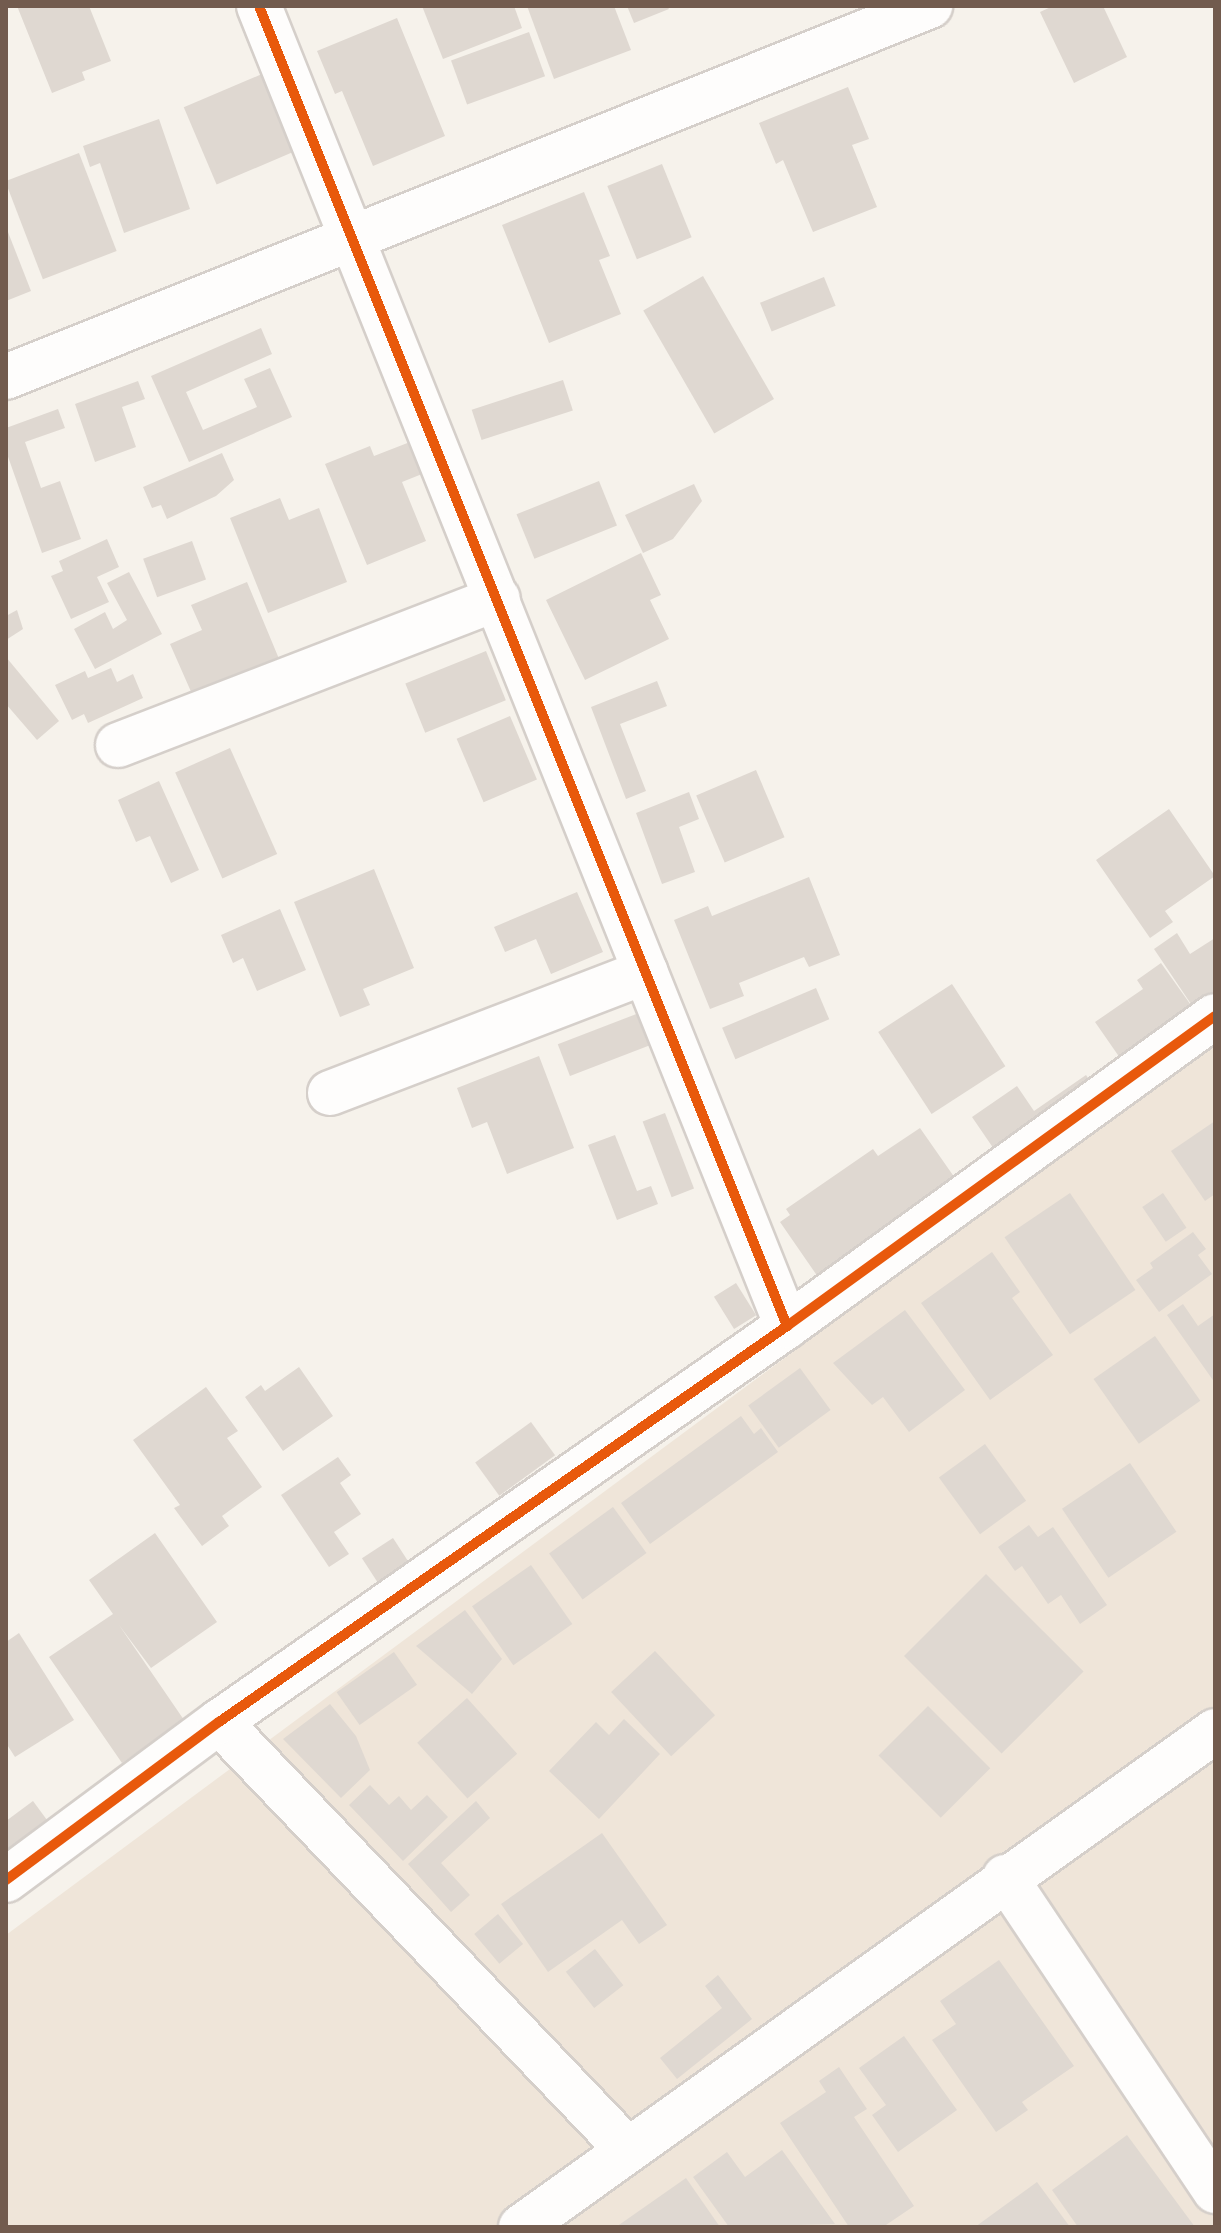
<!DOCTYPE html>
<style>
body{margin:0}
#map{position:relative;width:1221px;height:2233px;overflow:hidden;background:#f6f2eb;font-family:Barlow,sans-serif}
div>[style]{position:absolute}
.residential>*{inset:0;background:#efe5d9}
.building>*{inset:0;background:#dfd8d1;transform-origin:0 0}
.roads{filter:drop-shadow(2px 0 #d5cfca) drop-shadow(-2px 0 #d5cfca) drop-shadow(0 2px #d5cfca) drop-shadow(0 -2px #d5cfca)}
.minor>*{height:44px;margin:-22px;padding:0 22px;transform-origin:22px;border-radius:22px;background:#fefdfc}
.cycleway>*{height:10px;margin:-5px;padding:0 5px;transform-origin:5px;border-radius:5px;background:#e8590c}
span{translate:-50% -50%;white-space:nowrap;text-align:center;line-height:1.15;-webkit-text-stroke:6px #fef7ed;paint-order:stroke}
.frame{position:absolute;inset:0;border:8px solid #725b4e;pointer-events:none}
</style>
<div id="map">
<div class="residential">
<i style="clip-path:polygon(1215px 1039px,1215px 2227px,6px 2227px,6px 1935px)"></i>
</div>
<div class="building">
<i style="clip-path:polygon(17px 6px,89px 6px,111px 61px,82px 72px,85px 80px,52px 93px)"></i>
<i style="clip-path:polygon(422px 6px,514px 6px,522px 28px,443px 59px)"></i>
<i style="clip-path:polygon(527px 6px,614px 6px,631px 50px,554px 79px)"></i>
<i style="clip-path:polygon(627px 6px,667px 6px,669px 9px,634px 23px)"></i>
<i style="clip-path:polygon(1053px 6px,1103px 6px,1127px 57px,1074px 83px,1040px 12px)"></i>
<i style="clip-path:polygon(397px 18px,445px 136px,373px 166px,342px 91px,335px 94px,317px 51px)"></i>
<i style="left:529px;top:32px;width:47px;height:83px;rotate:70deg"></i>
<i style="left:262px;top:74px;width:84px;height:85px;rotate:67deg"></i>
<i style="clip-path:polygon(848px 87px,869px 139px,852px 145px,877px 207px,813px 232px,783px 160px,776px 164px,759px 123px)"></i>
<i style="clip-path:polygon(159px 119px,190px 209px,124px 233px,100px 163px,90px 167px,83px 146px)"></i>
<i style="left:79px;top:153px;width:105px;height:79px;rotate:69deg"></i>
<i style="left:662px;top:164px;width:79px;height:59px;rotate:68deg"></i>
<i style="clip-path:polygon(584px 192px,610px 256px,599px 260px,621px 314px,549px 343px,502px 225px)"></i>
<i style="clip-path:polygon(6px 227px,31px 291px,6px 301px)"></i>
<i style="left:703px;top:276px;width:142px;height:69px;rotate:60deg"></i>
<i style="left:824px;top:277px;width:31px;height:69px;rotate:68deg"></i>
<i style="clip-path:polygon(261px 328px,272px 354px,186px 392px,203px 430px,257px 407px,244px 379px,270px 368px,292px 417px,189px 462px,151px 376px)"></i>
<i style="left:563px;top:380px;width:32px;height:96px;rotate:72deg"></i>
<i style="clip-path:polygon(138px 381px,145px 399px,122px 407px,136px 447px,95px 462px,75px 404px)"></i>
<i style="clip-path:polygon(58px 409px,65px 428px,25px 442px,41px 488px,60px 481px,81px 539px,42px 553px,6px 451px,6px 428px)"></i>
<i style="clip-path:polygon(410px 442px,422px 474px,402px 482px,426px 541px,367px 565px,325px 464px,370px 446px,374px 456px)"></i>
<i style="clip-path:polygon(222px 453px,234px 480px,216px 496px,167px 519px,161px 505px,152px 508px,143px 487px)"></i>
<i style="left:599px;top:481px;width:48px;height:89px;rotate:68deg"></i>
<i style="clip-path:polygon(694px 484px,702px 501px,673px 539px,643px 553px,625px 515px)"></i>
<i style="clip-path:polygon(280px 498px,289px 520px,319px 508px,347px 582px,268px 613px,230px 518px)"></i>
<i style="clip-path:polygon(107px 539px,119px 567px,97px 577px,109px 602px,71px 619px,51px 576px,63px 571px,59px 561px)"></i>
<i style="left:192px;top:541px;width:41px;height:52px;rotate:70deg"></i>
<i style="clip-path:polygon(641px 553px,661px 595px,650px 600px,669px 639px,585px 680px,546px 600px)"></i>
<i style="clip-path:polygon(129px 572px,162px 634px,95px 669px,74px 629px,105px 612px,113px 629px,127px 620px,107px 583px)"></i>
<i style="clip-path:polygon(247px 582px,282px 666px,196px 703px,170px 644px,202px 630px,191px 605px)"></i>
<i style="clip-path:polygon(17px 610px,23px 629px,6px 640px,6px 616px)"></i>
<i style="left:486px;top:651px;width:53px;height:87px;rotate:68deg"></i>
<i style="clip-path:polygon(6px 657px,59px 721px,37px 740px,6px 704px)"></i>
<i style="clip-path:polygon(111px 668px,117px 682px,133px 674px,143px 698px,88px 723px,84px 714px,72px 720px,55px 685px,85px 671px,88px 678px)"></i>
<i style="clip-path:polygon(657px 681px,667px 706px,620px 724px,646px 791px,626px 799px,591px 707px)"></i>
<i style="left:510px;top:716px;width:69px;height:58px;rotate:67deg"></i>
<i style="left:230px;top:748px;width:116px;height:60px;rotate:66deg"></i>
<i style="left:756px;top:770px;width:73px;height:65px;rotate:67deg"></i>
<i style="clip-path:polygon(159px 781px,199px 870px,171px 883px,150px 836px,136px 842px,118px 800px)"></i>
<i style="clip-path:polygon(689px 792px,699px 819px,679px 827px,695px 872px,662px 884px,636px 813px)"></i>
<i style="clip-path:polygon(1169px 809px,1215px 876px,1165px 911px,1173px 922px,1150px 938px,1096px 860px)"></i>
<i style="clip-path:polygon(374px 869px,414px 968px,363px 989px,370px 1005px,340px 1017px,294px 902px)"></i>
<i style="clip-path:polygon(809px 877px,840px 955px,809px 967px,804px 957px,739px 983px,744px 996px,710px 1009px,674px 920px,708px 906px,712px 916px)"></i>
<i style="clip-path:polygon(577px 892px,603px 952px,551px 974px,536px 939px,505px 952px,494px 927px)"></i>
<i style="clip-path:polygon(280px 909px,306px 970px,257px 991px,243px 958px,233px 963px,221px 935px)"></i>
<i style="clip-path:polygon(1177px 933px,1190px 954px,1215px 938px,1215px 992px,1193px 1007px,1154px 949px)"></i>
<i style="clip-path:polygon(1161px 963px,1193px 1008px,1120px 1058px,1095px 1022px,1143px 989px,1137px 980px)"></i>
<i style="left:952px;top:984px;width:98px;height:88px;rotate:57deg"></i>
<i style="left:816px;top:988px;width:34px;height:102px;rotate:67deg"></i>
<i style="left:639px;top:1013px;width:34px;height:87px;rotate:69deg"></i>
<i style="clip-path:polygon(539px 1056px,574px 1148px,507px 1174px,487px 1122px,472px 1128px,457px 1088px)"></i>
<i style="clip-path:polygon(1086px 1075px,1095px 1088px,998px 1155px,972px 1117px,1017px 1086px,1034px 1111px)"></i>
<i style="left:665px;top:1113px;width:81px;height:24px;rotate:69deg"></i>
<i style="clip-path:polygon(1215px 1121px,1215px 1194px,1205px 1201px,1171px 1151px)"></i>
<i style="clip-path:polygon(920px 1128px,957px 1181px,818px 1277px,780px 1222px,790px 1215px,786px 1209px,873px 1149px,878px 1156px)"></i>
<i style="clip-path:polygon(615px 1135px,637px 1191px,651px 1186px,658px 1204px,617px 1220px,588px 1145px)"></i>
<i style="left:1070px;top:1193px;width:117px;height:79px;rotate:56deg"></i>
<i style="left:1163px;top:1193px;width:42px;height:25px;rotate:56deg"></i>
<i style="clip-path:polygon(1193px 1232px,1206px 1249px,1198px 1255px,1212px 1274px,1159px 1312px,1136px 1280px,1153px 1268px,1150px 1263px)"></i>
<i style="clip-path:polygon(992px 1252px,1020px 1292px,1012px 1298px,1053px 1355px,990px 1400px,921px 1303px)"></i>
<i style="left:736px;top:1283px;width:38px;height:26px;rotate:58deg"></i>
<i style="clip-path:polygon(1183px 1304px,1198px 1326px,1215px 1314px,1215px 1383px,1167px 1315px)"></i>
<i style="clip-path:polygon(905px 1310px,965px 1390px,909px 1432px,883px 1397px,872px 1405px,833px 1363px)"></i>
<i style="left:1155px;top:1336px;width:79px;height:75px;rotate:55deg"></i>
<i style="clip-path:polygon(299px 1367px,333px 1416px,283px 1451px,245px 1397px,261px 1385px,265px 1391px)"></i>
<i style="left:800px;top:1368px;width:52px;height:64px;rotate:54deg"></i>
<i style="clip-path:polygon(206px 1387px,238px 1431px,227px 1438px,262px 1487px,222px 1516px,229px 1526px,202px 1546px,174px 1508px,180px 1505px,133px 1440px)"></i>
<i style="clip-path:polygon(741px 1416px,754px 1434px,761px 1428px,778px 1452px,650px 1544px,621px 1503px)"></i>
<i style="left:531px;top:1422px;width:41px;height:69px;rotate:54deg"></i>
<i style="left:985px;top:1444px;width:70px;height:57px;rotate:54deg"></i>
<i style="clip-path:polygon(338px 1457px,351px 1475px,340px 1483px,361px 1514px,334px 1532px,349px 1554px,329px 1567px,281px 1495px)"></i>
<i style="left:1130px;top:1463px;width:83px;height:82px;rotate:56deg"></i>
<i style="left:613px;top:1507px;width:57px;height:79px;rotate:54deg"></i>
<i style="clip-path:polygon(1029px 1525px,1038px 1537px,1053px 1527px,1107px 1605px,1080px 1624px,1061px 1595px,1048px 1604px,1022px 1566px,1015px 1571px,998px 1547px)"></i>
<i style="clip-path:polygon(155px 1533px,217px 1622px,151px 1668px,119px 1625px,184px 1720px,122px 1763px,49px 1657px,113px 1614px,89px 1580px)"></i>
<i style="left:393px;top:1538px;width:31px;height:37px;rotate:57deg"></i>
<i style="left:531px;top:1565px;width:72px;height:72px;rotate:55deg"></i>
<i style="left:986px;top:1574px;width:138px;height:116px;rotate:45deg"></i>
<i style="clip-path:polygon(465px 1610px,502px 1659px,472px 1694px,416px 1646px)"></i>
<i style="clip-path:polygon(19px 1633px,74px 1720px,15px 1757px,6px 1743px,6px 1642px)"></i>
<i style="left:655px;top:1651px;width:88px;height:60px;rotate:47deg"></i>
<i style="left:394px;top:1652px;width:40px;height:70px;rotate:55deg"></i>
<i style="left:467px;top:1698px;width:75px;height:67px;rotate:48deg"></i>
<i style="clip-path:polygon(330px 1704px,356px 1736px,370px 1770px,341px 1798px,283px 1739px)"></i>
<i style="left:928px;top:1706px;width:88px;height:70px;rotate:45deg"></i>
<i style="clip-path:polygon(624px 1719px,660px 1754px,599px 1819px,549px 1771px,596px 1722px,609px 1735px)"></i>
<i style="clip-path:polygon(370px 1785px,389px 1805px,399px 1796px,411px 1810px,427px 1795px,448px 1817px,403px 1861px,349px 1805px)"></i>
<i style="clip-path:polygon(33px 1801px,47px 1820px,6px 1851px,6px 1821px)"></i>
<i style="clip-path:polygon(476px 1801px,490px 1818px,441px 1863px,470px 1895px,451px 1912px,408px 1864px)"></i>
<i style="clip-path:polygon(602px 1833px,667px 1925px,639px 1944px,622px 1920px,548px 1972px,501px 1904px)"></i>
<i style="left:498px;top:1914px;width:39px;height:31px;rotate:50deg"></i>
<i style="left:595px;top:1949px;width:46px;height:37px;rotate:52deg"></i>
<i style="clip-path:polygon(999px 1960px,1074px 2066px,1022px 2102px,1028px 2110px,996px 2132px,932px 2040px,956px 2024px,940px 2001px)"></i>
<i style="clip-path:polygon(718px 1975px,752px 2019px,677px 2079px,660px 2058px,722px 2008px,705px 1986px)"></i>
<i style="clip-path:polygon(904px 2036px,957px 2110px,898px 2152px,872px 2115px,886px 2105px,859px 2068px)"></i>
<i style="clip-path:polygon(839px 2067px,867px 2109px,854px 2117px,914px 2206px,883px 2227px,849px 2227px,780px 2123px,826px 2092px,819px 2081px)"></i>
<i style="clip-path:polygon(1127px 2135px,1195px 2227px,1078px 2227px,1052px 2190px)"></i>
<i style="clip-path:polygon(782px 2150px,835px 2224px,729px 2227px,693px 2177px,727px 2152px,745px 2177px)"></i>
<i style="clip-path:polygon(686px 2178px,720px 2227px,616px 2227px)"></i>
<i style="clip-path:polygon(1037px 2182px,1070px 2227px,975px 2227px)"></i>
</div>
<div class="roads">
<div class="minor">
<i style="left:259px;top:6px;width:1422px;rotate:68.2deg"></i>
<i style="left:6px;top:377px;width:996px;rotate:-21.88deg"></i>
<i style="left:118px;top:745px;width:407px;rotate:-21.1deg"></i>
<i style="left:330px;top:1093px;width:338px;rotate:-21deg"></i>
<i style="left:219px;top:1722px;width:592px;rotate:46.3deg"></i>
<i style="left:1005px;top:1877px;width:378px;rotate:56.2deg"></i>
<i style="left:6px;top:1880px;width:265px;rotate:-36.6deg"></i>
<i style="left:219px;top:1722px;width:692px;rotate:-34.88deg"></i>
<i style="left:787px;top:1326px;width:528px;rotate:-35.92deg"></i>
<i style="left:521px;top:2227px;width:853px;rotate:-35.55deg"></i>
</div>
</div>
<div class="cycleway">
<i style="left:259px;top:6px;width:1422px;rotate:68.2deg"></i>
<i style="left:6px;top:1880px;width:265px;rotate:-36.6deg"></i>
<i style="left:219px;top:1722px;width:692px;rotate:-34.88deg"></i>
<i style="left:787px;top:1326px;width:528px;rotate:-35.92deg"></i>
</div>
<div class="frame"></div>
</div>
